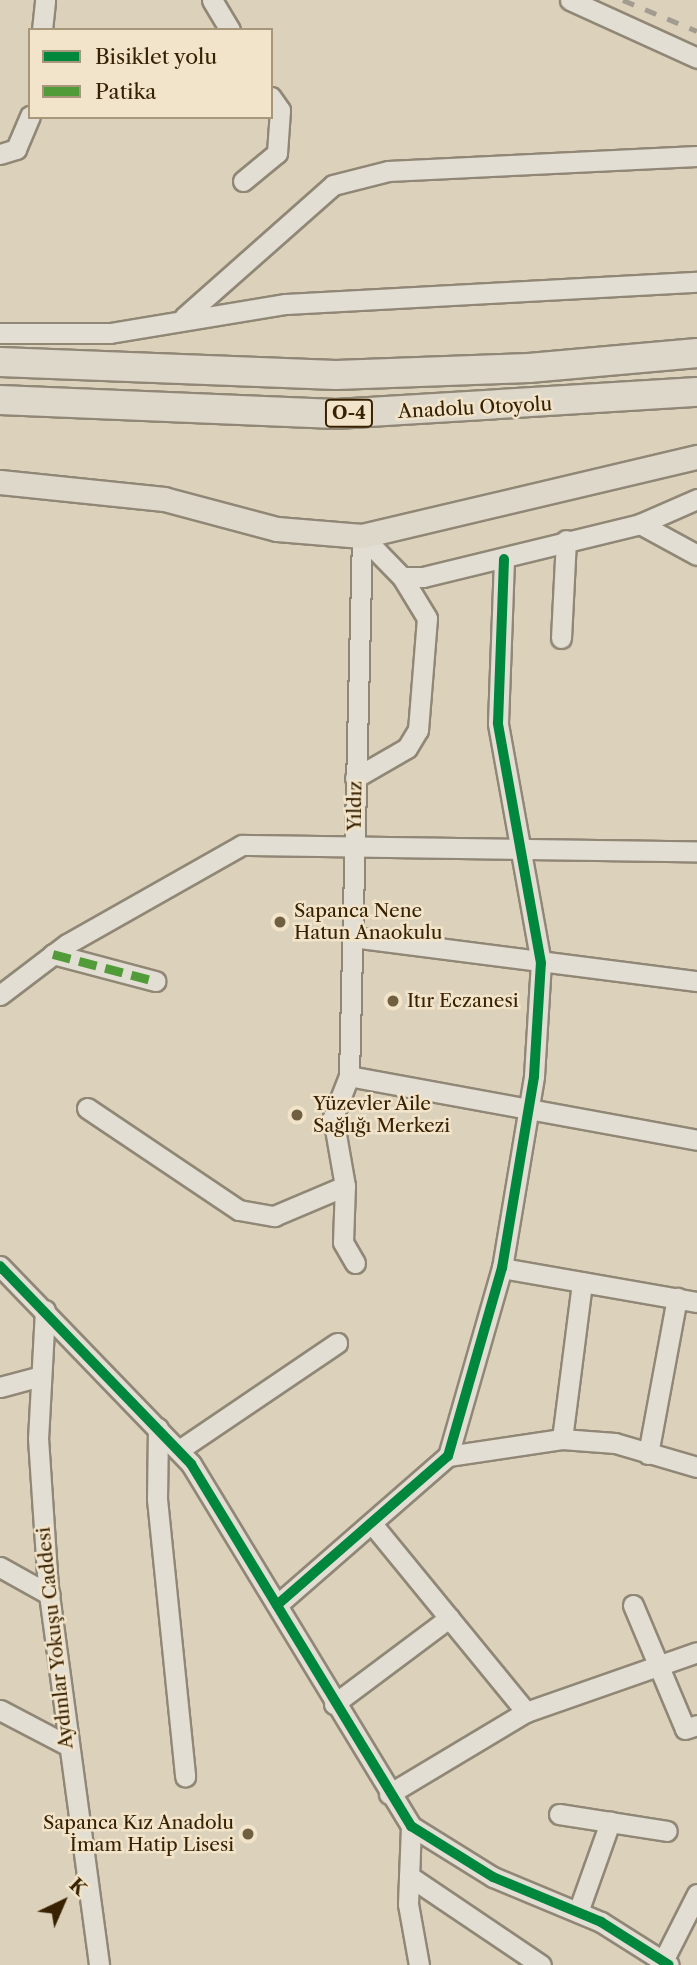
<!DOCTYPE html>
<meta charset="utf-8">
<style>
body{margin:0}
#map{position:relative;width:697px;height:1965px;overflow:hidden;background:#dcd1ba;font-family:"Libre Caslon Text",serif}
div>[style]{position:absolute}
.roads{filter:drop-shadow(2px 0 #908776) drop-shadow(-2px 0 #908776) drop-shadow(0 2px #908776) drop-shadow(0 -2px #908776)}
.minor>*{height:19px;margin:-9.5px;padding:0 9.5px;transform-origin:9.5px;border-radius:9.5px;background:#e3ded3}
.major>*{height:23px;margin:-11.5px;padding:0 11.5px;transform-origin:11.5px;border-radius:11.5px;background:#ded8cb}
.highway>*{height:28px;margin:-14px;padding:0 14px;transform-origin:14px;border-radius:14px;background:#ded8cb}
.rail>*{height:5px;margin-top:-2.5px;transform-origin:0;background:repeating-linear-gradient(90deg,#a29b90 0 12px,transparent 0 24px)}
.quiet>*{height:9px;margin-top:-4.5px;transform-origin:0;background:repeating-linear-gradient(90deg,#529b39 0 18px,transparent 0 27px)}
.cycleway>*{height:10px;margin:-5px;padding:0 5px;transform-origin:5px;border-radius:5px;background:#00873e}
.dots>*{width:19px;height:19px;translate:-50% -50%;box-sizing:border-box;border:4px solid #f1e4ca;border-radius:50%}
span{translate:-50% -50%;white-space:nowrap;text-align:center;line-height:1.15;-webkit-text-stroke:5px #f1e4ca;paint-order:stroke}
.shield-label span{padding:2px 5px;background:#f1e4ca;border:2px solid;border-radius:5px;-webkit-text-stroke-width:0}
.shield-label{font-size:18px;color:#382100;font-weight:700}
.street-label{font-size:19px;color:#382100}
.poi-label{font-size:19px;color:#382100}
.left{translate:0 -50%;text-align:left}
.right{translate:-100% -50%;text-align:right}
.legend{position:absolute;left:28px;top:28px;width:245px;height:91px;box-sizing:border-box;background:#f1e4ca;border:2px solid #a79679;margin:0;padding:9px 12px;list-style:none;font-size:21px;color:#382100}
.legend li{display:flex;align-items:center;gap:14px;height:35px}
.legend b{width:35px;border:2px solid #a79679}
.north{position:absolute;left:28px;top:1867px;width:70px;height:70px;-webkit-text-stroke:5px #f1e4ca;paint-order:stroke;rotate:44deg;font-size:19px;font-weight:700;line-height:28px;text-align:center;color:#382100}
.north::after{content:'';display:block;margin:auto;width:24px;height:32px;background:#382100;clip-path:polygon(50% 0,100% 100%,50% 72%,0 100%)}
</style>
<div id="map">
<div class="roads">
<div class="minor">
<i style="left:212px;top:0;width:35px;rotate:59deg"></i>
<i style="left:570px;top:0;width:140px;rotate:24.5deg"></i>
<i style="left:42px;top:30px;width:30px;rotate:-84deg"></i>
<i style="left:0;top:154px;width:17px;rotate:-17deg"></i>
<i style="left:16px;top:149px;width:36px;rotate:-67deg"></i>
<i style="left:243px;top:181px;width:44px;rotate:-39.5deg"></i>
<i style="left:277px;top:153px;width:43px;rotate:-86deg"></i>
<i style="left:280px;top:110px;width:16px;rotate:-125deg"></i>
<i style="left:184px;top:317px;width:199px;rotate:-41.5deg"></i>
<i style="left:333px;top:185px;width:57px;rotate:-14.3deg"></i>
<i style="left:388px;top:171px;width:309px;rotate:-2.8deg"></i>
<i style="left:0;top:333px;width:110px"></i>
<i style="left:110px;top:333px;width:178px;rotate:-9.4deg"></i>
<i style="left:286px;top:304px;width:412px;rotate:-3.1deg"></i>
<i style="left:640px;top:524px;width:65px;rotate:28.5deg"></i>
<i style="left:362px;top:536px;width:57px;rotate:45.7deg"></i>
<i style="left:402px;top:577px;width:21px"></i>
<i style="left:423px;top:577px;width:223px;rotate:-13.7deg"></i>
<i style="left:640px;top:524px;width:62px;rotate:-23.7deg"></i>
<i style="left:561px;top:638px;width:98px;rotate:-87.1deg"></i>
<i style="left:355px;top:778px;width:60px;rotate:-30deg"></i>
<i style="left:407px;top:748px;width:21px;rotate:-59deg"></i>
<i style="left:418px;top:730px;width:112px;rotate:-85.4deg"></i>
<i style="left:427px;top:618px;width:48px;rotate:-121.4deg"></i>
<i style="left:352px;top:937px;width:348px;rotate:7.3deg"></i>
<i style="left:53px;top:954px;width:106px;rotate:14.8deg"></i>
<i style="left:0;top:995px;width:84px;rotate:-37.3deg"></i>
<i style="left:67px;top:944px;width:201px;rotate:-29.5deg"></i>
<i style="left:242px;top:845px;width:455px;rotate:0.8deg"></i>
<i style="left:349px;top:1076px;width:354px;rotate:10.4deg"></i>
<i style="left:87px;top:1108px;width:183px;rotate:33.9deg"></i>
<i style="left:239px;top:1210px;width:36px;rotate:10deg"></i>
<i style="left:274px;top:1216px;width:77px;rotate:-22.9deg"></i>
<i style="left:355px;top:1263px;width:24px;rotate:-120deg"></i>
<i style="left:343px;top:1242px;width:56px;rotate:-88deg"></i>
<i style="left:345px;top:1186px;width:70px;rotate:-99.9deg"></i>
<i style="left:333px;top:1117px;width:44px;rotate:-68.7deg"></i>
<i style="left:349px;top:1076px;width:540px;rotate:-88.62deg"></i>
<i style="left:0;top:1266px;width:275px;rotate:46deg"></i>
<i style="left:191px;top:1464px;width:424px;rotate:58.7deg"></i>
<i style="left:411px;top:1826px;width:97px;rotate:31.9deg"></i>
<i style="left:493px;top:1877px;width:117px;rotate:22.6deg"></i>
<i style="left:601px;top:1922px;width:80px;rotate:32.3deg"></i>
<i style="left:502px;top:1268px;width:198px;rotate:9.9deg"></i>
<i style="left:45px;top:1310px;width:128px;rotate:93.1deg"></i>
<i style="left:38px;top:1438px;width:149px;rotate:86.2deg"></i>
<i style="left:48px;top:1587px;width:381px;rotate:82.3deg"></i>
<i style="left:0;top:1387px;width:42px;rotate:-15deg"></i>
<i style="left:158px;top:1428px;width:71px;rotate:90.8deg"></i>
<i style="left:157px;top:1499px;width:279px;rotate:84.2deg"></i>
<i style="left:562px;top:1439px;width:158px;rotate:-82.7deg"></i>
<i style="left:179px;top:1450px;width:191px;rotate:-34.1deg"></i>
<i style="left:648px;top:1454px;width:159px;rotate:-79.5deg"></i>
<i style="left:448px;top:1456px;width:115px;rotate:-8.5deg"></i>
<i style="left:562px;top:1439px;width:53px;rotate:4.3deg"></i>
<i style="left:615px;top:1443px;width:85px;rotate:16.3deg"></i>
<i style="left:373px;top:1525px;width:242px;rotate:50.7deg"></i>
<i style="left:526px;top:1712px;width:181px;rotate:-19.3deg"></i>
<i style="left:0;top:1567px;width:57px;rotate:29.2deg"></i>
<i style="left:277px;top:1605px;width:227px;rotate:-41.1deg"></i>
<i style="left:448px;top:1456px;width:196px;rotate:-74deg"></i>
<i style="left:502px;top:1268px;width:195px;rotate:-80.5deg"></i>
<i style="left:534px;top:1076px;width:113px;rotate:-86.5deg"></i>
<i style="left:541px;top:963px;width:244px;rotate:-100.2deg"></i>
<i style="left:498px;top:723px;width:164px;rotate:-87.9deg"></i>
<i style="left:633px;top:1605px;width:134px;rotate:67.2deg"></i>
<i style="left:685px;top:1729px;width:13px;rotate:-18deg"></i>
<i style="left:334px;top:1704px;width:144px;rotate:-36.8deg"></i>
<i style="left:0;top:1710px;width:73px;rotate:27.6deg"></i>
<i style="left:389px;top:1794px;width:160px;rotate:-30.9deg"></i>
<i style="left:559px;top:1814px;width:109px;rotate:8.9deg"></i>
<i style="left:411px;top:1826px;width:78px;rotate:92.2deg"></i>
<i style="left:408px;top:1904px;width:62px;rotate:79.8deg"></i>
<i style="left:409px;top:1876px;width:159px;rotate:34deg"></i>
<i style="left:578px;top:1912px;width:96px;rotate:-70.4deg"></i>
<i style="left:663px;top:1961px;width:75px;rotate:-63.1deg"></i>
</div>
<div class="major">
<i style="left:0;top:482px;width:165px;rotate:5.9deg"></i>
<i style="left:164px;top:499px;width:117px;rotate:14.9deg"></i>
<i style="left:277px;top:529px;width:85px;rotate:4.7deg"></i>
<i style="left:362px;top:536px;width:344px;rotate:-13.3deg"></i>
</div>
<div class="highway">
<i style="left:0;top:362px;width:336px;rotate:2.2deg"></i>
<i style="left:336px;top:375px;width:193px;rotate:-2.1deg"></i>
<i style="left:529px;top:368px;width:169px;rotate:-5.1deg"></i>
<i style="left:0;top:400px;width:336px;rotate:2.4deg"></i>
<i style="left:336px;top:414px;width:362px;rotate:-3.5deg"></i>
</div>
</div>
<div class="rail">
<i style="left:623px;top:0;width:80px;rotate:22.7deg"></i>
</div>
<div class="quiet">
<i style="left:53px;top:954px;width:106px;rotate:14.8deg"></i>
</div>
<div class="cycleway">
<i style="left:0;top:1266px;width:275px;rotate:46deg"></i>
<i style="left:191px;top:1464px;width:424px;rotate:58.7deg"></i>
<i style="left:411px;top:1826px;width:97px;rotate:31.9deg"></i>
<i style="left:493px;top:1877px;width:117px;rotate:22.6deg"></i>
<i style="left:601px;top:1922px;width:80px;rotate:32.3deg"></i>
<i style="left:277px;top:1605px;width:227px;rotate:-41.1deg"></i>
<i style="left:448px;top:1456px;width:196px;rotate:-74deg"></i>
<i style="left:502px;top:1268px;width:195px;rotate:-80.5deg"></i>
<i style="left:534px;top:1076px;width:113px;rotate:-86.5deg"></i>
<i style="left:541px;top:963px;width:244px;rotate:-100.2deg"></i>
<i style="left:498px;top:723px;width:164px;rotate:-87.9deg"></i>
</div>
<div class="dots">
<i style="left:280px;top:922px;background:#715f41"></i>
<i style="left:393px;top:1001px;background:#715f41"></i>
<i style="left:297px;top:1115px;background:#715f41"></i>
<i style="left:248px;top:1834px;background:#715f41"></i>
</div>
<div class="shield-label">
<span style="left:349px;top:413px">O-4</span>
</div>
<div class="street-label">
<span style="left:475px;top:408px;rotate:-3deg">Anadolu Otoyolu</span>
<span style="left:355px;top:806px;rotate:-89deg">Yıldız</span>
<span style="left:55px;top:1638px;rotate:-96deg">Aydınlar Yokuşu Caddesi</span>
</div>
<div class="poi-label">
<span class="left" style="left:294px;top:922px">Sapanca Nene<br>Hatun Anaokulu</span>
<span class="left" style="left:407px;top:1001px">Itır Eczanesi</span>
<span class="left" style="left:313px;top:1115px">Yüzevler Aile<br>Sağlığı Merkezi</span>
<span class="right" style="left:234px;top:1834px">Sapanca Kız Anadolu<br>İmam Hatip Lisesi</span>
</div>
<ul class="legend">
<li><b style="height:9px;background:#00873e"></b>Bisiklet yolu</li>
<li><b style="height:9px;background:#529b39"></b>Patika</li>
</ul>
<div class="north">K</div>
</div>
